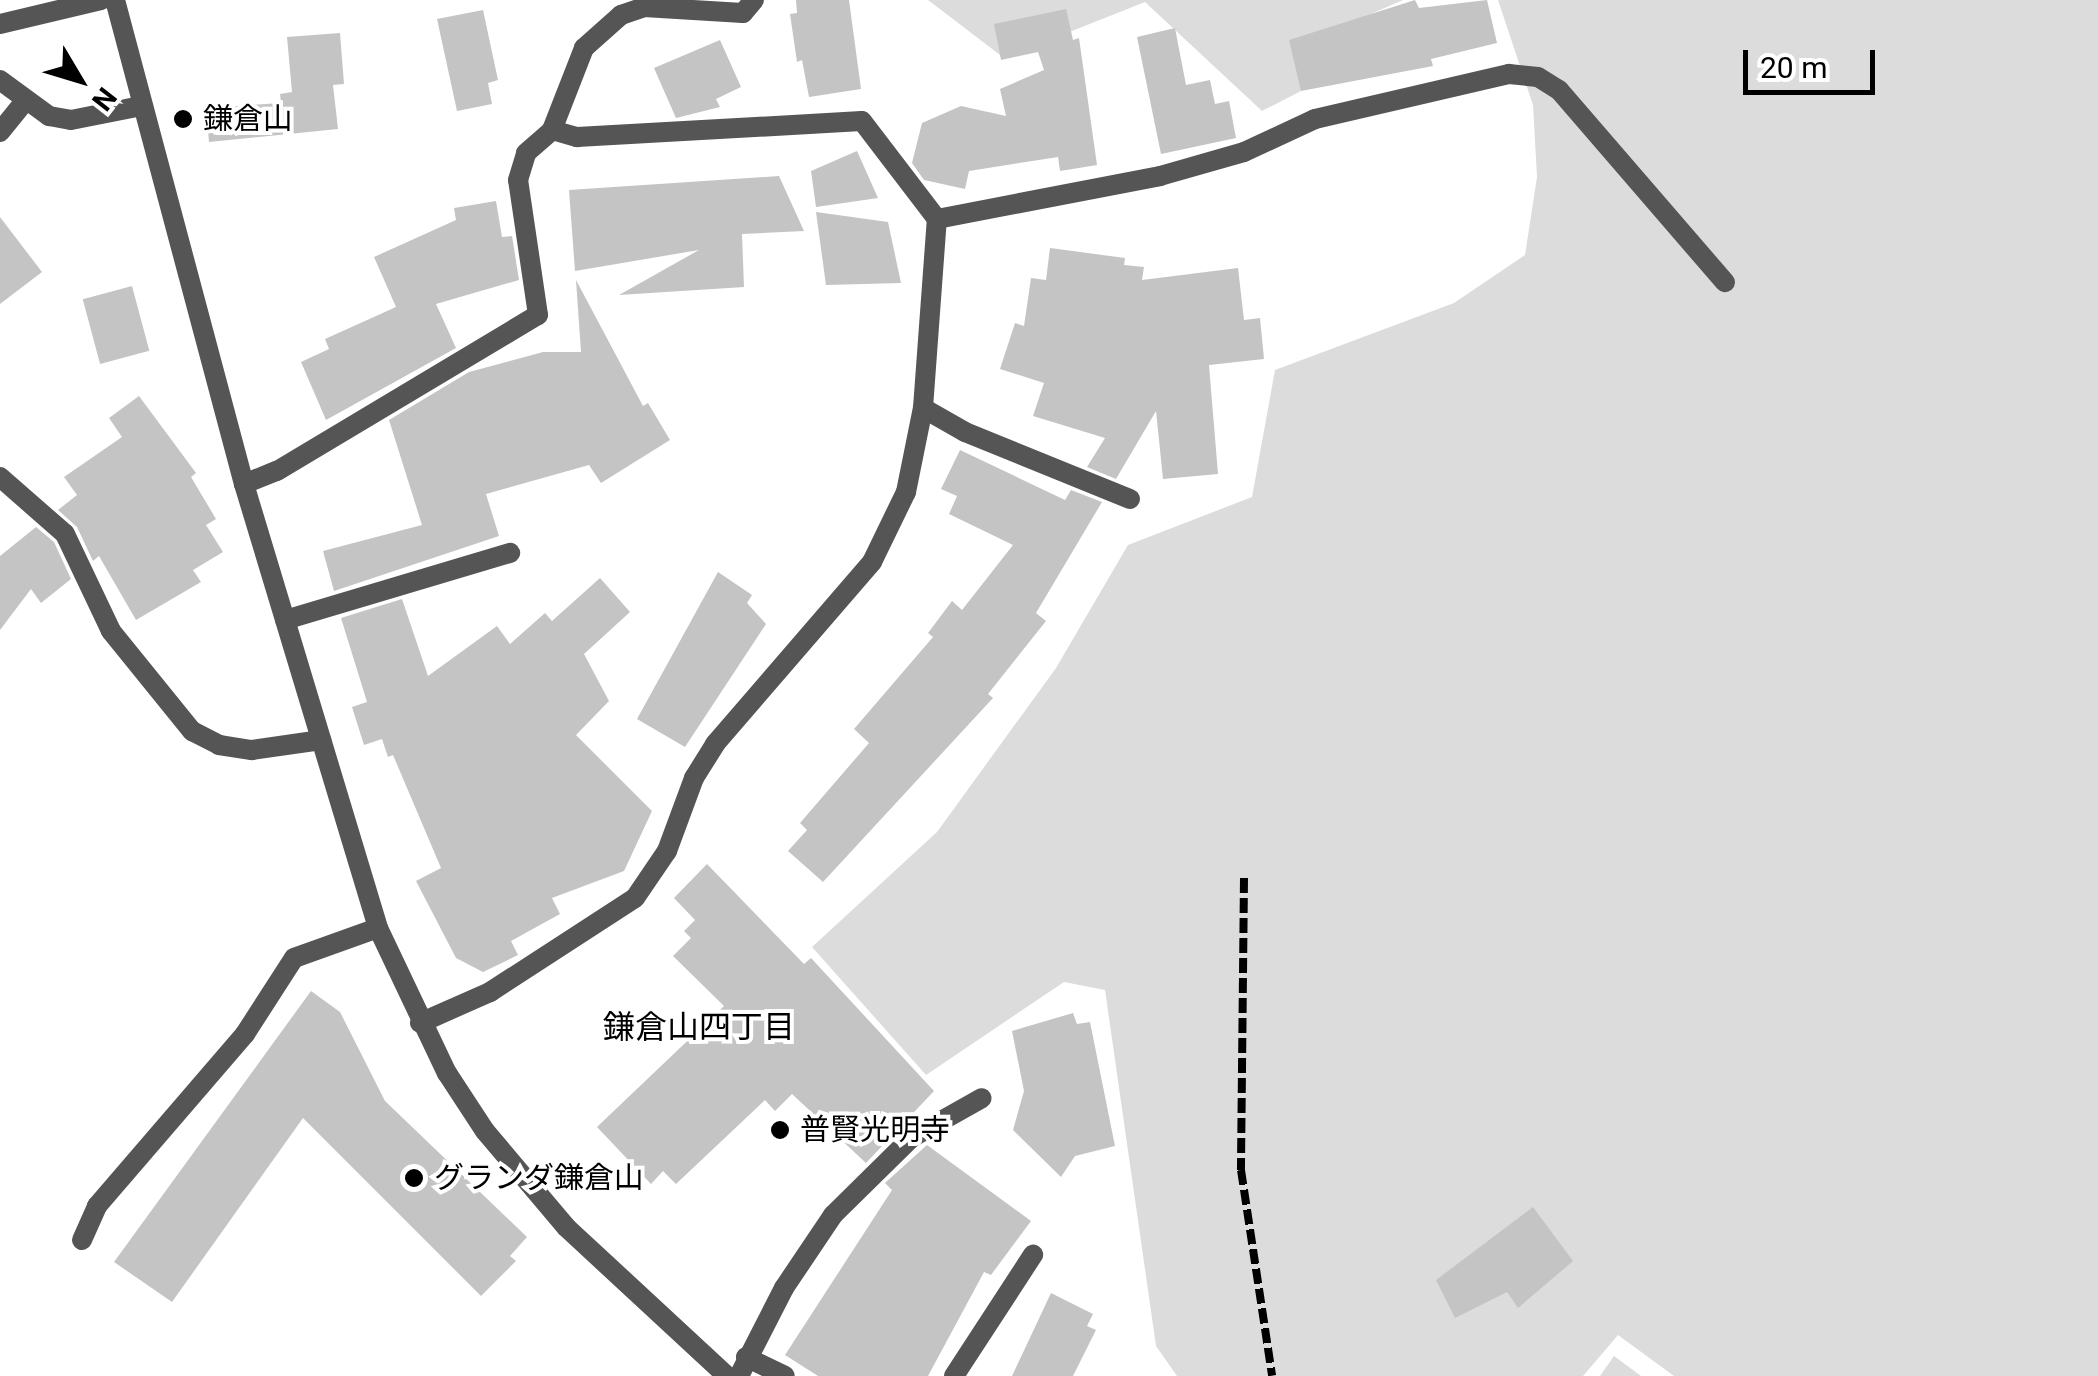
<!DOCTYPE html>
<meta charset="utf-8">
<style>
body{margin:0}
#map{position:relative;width:2098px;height:1376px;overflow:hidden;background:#fff;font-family:Roboto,"Noto Sans JP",sans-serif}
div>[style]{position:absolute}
.green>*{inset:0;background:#dcdcdc}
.building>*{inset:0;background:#c4c4c4;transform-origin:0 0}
.service>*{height:20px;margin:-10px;padding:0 10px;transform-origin:10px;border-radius:10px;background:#555}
.minor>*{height:20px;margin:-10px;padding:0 10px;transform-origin:10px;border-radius:10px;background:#555}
.tertiary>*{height:20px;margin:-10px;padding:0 10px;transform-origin:10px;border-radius:10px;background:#555}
.rail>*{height:8px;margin-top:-4px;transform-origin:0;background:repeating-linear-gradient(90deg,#000 0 15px,transparent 0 20px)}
.dots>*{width:28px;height:28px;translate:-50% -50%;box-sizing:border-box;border:5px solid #fff;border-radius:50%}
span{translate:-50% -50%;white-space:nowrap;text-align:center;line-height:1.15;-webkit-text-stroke:8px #fff;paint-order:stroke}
.poi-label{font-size:30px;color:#000}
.left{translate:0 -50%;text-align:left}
.neighbourhood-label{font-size:32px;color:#000}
.north{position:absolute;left:30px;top:30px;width:100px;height:100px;-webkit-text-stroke:8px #fff;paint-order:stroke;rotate:128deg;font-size:28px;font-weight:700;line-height:40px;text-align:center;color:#000}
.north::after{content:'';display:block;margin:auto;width:35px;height:45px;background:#000;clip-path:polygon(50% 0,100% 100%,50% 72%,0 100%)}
.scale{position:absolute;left:1743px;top:50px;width:132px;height:45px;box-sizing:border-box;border:5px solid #000;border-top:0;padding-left:12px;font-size:30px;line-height:35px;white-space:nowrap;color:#000;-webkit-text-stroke:8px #fff;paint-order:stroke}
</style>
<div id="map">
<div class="green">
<i style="clip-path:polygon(928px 0,1403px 0,1297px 46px,1301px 91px,1262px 111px,1145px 2px,1004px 58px)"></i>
<i style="clip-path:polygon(1498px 0,2098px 0,2098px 1376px,1674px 1376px,1618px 1335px,1583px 1376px,1177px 1376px,1156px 1346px,1105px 990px,1064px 982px,926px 1075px,812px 947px,937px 832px,1056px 668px,1128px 545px,1252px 497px,1275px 370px,1454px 303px,1525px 255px,1537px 177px,1533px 105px)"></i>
<i style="clip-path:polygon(1614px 1356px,1641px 1376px,1600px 1376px)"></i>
</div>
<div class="building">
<i style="clip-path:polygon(796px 0,849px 0,861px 89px,809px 97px,802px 60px,797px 62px,790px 14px,797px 13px)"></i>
<i style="clip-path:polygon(1415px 0,1419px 8px,1487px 0,1497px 43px,1431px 59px,1433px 66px,1301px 91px,1289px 40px)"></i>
<i style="clip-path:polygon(1066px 9px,1073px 40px,1079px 38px,1097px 165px,1060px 171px,1058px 157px,969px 171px,965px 189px,924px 180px,912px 163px,922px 123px,961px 106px,1006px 116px,1000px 89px,1044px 70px,1038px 52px,1001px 60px,994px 24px)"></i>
<i style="clip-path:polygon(483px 10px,498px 80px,488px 83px,492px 104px,457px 111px,437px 19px)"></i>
<i style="clip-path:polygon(1175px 28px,1186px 85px,1210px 80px,1215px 104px,1229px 101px,1236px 138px,1161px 154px,1137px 37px)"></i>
<i style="clip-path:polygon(340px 33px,344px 84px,333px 85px,338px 129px,209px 142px,206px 108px,281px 103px,280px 94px,292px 92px,287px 37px)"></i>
<i style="clip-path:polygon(720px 40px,741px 87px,716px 99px,720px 107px,676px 118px,654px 68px)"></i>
<i style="clip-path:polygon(857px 151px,878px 198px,816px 207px,811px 171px)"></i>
<i style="clip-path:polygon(779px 176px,804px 231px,742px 234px,744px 287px,619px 295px,699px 250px,575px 271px,569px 190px)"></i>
<i style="clip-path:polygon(496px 201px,502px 237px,512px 236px,519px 280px,436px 304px,456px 348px,326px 420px,301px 362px,329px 349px,325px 339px,396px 307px,374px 257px,456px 220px,454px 208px)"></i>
<i style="clip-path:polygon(816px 212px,888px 222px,901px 283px,826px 285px)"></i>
<i style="clip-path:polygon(0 217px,42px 272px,0 304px)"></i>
<i style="clip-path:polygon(1050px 248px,1125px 258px,1124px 265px,1144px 267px,1142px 280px,1238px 268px,1244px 320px,1260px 318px,1264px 359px,1209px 365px,1218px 474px,1163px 479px,1156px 411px,1116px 479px,1087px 467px,1105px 438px,1033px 416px,1044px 383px,1000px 369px,1015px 323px,1024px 326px,1031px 278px,1046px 280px)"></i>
<i style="clip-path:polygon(576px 280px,643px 406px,648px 403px,670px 440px,601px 483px,589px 465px,486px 494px,499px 536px,334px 591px,323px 551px,422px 525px,389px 420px,469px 372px,543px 352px,581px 352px)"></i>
<i style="left:132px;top:286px;width:67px;height:51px;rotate:75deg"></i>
<i style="clip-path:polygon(139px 396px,196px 473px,191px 477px,216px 519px,206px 525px,223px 552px,193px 570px,201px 582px,136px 620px,99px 556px,93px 561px,77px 527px,58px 510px,77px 495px,64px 477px,122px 437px,109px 418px)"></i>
<i style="clip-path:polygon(960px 450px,1065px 500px,1071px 490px,1102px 502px,1036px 613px,1046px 621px,988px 694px,993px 698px,823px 882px,788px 851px,807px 830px,800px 823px,869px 743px,854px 729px,933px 637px,928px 633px,952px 601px,962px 610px,1013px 545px,949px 514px,957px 496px,941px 489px)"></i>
<i style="clip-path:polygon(36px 527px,54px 542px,71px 579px,41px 603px,31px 589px,0 630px,0 556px)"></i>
<i style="clip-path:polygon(718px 572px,752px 595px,747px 603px,766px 624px,685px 747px,637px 719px)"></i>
<i style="clip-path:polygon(600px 578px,630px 612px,584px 654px,609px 701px,576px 735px,652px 811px,624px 871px,552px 898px,560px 914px,511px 941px,518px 955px,483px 972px,456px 958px,416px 881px,441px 868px,393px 755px,388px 757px,382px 739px,364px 745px,352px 707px,367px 702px,341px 618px,402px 599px,428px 676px,497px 626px,510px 644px,545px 613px,552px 621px)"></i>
<i style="clip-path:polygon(707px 864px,804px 964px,811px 958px,934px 1091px,866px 1163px,792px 1094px,775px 1111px,765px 1100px,676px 1184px,663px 1171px,651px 1184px,597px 1127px,724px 1006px,673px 956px,691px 938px,684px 931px,695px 920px,674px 898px)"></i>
<i style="clip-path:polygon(311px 991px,340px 1012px,385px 1101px,527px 1237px,510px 1256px,516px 1261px,481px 1296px,303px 1118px,172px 1302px,114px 1262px)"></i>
<i style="clip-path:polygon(1073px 1013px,1077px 1024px,1090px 1022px,1115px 1146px,1075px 1156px,1061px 1177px,1013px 1130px,1024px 1091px,1012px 1031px)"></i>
<i style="clip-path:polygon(927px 1145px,1031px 1221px,991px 1275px,984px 1272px,928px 1376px,818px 1376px,785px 1355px,892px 1190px,885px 1183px)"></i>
<i style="clip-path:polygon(1533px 1207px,1573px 1261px,1518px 1308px,1507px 1292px,1455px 1318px,1436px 1280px)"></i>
<i style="clip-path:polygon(1051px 1293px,1093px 1314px,1087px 1326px,1096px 1330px,1073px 1376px,1012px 1376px)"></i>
</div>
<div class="service">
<i style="left:552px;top:130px;width:88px;rotate:-68.7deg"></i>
<i style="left:584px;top:48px;width:50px;rotate:-41.7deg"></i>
<i style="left:621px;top:15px;width:24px;rotate:-19deg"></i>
<i style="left:644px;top:7px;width:99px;rotate:3.5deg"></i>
<i style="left:743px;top:13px;width:17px;rotate:-50deg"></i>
<i style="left:923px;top:408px;width:48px;rotate:29.7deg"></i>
<i style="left:965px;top:432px;width:178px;rotate:22.1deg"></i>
<i style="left:244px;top:484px;width:35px;rotate:-22deg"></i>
<i style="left:277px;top:471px;width:304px;rotate:-30.9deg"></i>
<i style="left:538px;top:315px;width:136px;rotate:-98.4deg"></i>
<i style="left:518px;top:180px;width:28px;rotate:-73deg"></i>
<i style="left:526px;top:153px;width:35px;rotate:-41deg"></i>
<i style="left:552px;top:130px;width:26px;rotate:16deg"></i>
<i style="left:577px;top:137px;width:285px;rotate:-3.2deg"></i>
<i style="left:862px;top:121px;width:123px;rotate:52.6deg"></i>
<i style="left:285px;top:620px;width:235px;rotate:-16.6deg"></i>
<i style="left:746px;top:1357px;width:43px;rotate:26deg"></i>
<i style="left:954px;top:1376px;width:145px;rotate:-56.9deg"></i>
</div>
<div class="minor">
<i style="left:0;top:132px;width:40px;rotate:-51deg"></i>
<i style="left:0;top:477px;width:86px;rotate:41.2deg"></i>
<i style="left:65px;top:534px;width:107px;rotate:64.6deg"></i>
<i style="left:111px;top:631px;width:129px;rotate:51deg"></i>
<i style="left:192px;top:731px;width:30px;rotate:27deg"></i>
<i style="left:219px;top:745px;width:33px;rotate:9deg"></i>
<i style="left:252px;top:750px;width:70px;rotate:-8.2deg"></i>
<i style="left:420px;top:1023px;width:77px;rotate:-23.9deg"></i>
<i style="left:490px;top:992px;width:173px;rotate:-33deg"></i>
<i style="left:635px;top:898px;width:57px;rotate:-55.8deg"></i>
<i style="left:667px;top:851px;width:78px;rotate:-69.7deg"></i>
<i style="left:694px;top:778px;width:40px;rotate:-58deg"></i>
<i style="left:715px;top:744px;width:240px;rotate:-49.2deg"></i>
<i style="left:872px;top:562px;width:78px;rotate:-64.1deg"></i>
<i style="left:906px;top:492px;width:86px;rotate:-78.6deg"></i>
<i style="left:923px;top:408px;width:190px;rotate:-85.8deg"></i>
<i style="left:937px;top:219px;width:227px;rotate:-10.9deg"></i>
<i style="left:1160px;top:176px;width:87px;rotate:-15.9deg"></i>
<i style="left:1244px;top:152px;width:78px;rotate:-24.9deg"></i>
<i style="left:1315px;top:119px;width:199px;rotate:-13.1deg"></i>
<i style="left:1509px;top:74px;width:29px;rotate:6deg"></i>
<i style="left:1538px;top:77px;width:25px;rotate:32deg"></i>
<i style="left:1559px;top:90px;width:254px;rotate:49.2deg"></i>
<i style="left:82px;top:1240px;width:37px;rotate:-66deg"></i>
<i style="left:97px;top:1206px;width:227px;rotate:-49.3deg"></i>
<i style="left:245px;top:1034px;width:90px;rotate:-57.2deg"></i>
<i style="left:294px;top:958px;width:89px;rotate:-19.7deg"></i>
<i style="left:739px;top:1376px;width:99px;rotate:-62.9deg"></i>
<i style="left:784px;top:1288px;width:88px;rotate:-56.1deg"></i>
<i style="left:833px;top:1215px;width:110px;rotate:-44.6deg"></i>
<i style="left:911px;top:1138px;width:81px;rotate:-29.4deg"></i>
</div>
<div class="tertiary">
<i style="left:115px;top:0;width:501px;rotate:75.08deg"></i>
<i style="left:244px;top:484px;width:464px;rotate:73.2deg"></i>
<i style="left:378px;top:928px;width:161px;rotate:64.6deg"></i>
<i style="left:447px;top:1073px;width:69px;rotate:56.8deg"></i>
<i style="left:485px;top:1131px;width:126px;rotate:49.8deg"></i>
<i style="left:566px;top:1227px;width:219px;rotate:42.8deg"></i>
<i style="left:0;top:24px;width:104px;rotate:-13.4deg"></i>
<i style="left:0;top:80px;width:61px;rotate:36.3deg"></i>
<i style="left:49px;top:116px;width:22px;rotate:10deg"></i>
<i style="left:71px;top:120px;width:71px;rotate:-11.3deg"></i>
</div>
<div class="rail">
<i style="left:1244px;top:878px;width:292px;rotate:90.6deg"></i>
<i style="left:1241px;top:1170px;width:208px;rotate:81.4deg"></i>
</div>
<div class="dots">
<i style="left:183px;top:119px;background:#000"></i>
<i style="left:780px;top:1130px;background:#000"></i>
<i style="left:414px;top:1178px;background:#000"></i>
</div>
<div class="poi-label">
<span class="left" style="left:203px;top:119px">鎌倉山</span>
<span class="left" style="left:800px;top:1130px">普賢光明寺</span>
<span class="left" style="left:434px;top:1178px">グランダ鎌倉山</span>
</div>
<div class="neighbourhood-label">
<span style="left:699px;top:1027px">鎌倉山四丁目</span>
</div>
<div class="north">N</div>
<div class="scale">20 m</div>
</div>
